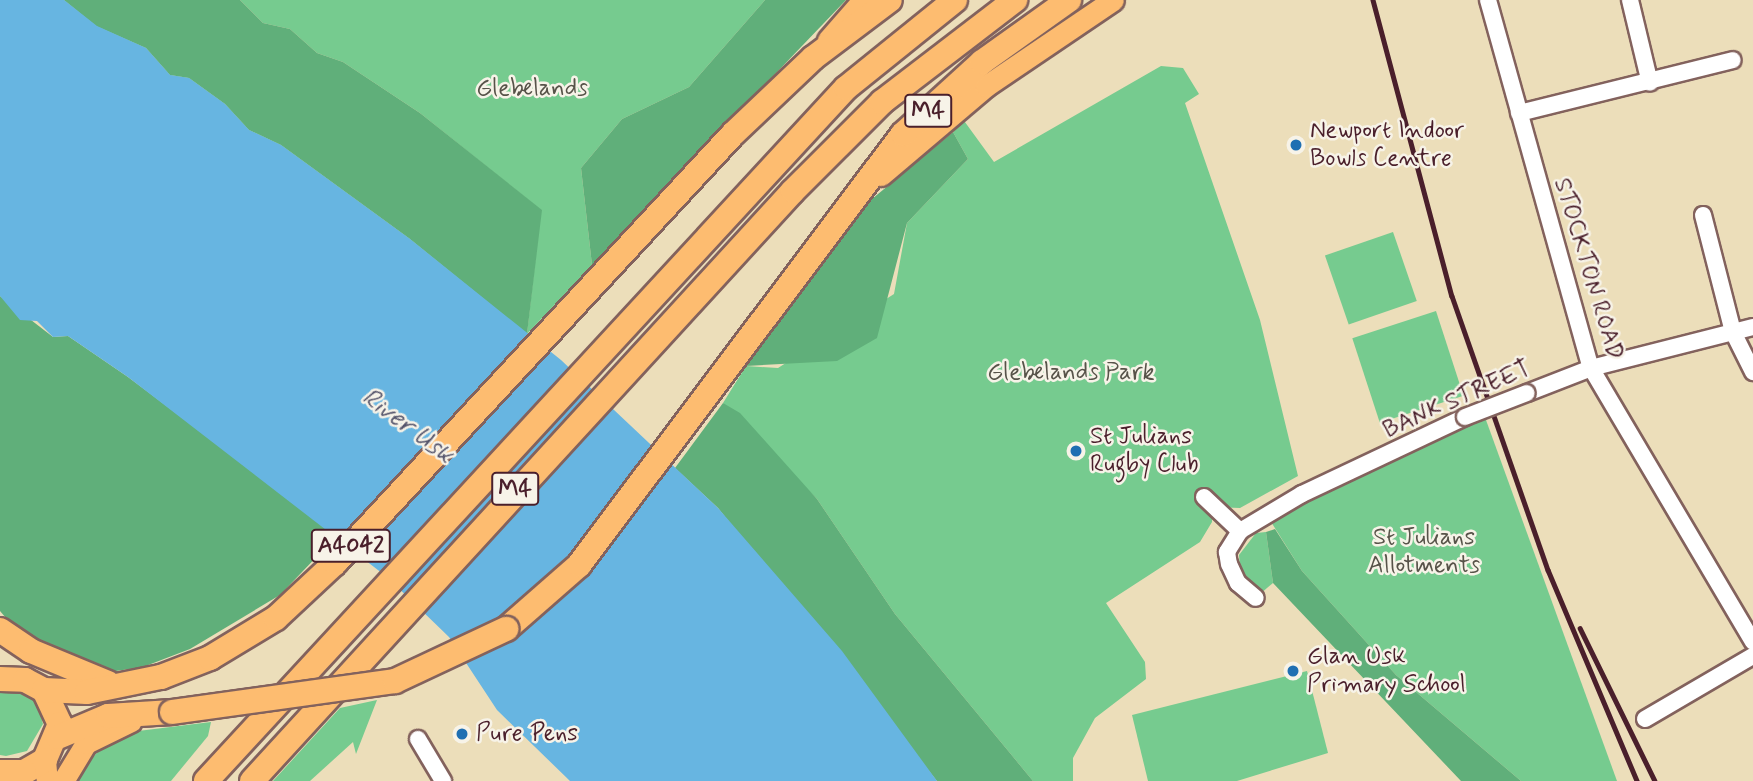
<!DOCTYPE html>
<style>
body{margin:0}
#map{position:relative;width:1753px;height:781px;overflow:hidden;background:#ecdeba;font-family:Mynerve,sans-serif}
div>[style]{position:absolute}
.green>*{inset:0;background:#76cb8f;transform-origin:0 0}
.forest>*{inset:0;background:#60af7a}
.water>*{inset:0;background:#67b5e1}
.roads{filter:drop-shadow(2px 0 #83625d) drop-shadow(-2px 0 #83625d) drop-shadow(0 2px #83625d) drop-shadow(0 -2px #83625d)}
.minor>*{height:16px;margin:-8px;padding:0 8px;transform-origin:8px;border-radius:8px;background:#fff}
.major>*{height:21px;margin:-10.5px;padding:0 10.5px;transform-origin:10.5px;border-radius:10.5px;background:#fdbc70}
.highway>*{height:24px;margin:-12px;padding:0 12px;transform-origin:12px;border-radius:12px;background:#fdbc70}
.rail>*{height:4.5px;margin:-2.25px;padding:0 2.25px;transform-origin:2.25px;border-radius:2.25px;background:#4a1f2b}
.bridges{filter:drop-shadow(2px 0 #83625d) drop-shadow(-2px 0 #83625d) drop-shadow(0 2px #83625d) drop-shadow(0 -2px #83625d)}
.minor-bridge>*{height:16px;margin:-8px;padding:0 8px;transform-origin:8px;border-radius:8px;background:#fff}
.highway-bridge>*{height:24px;margin:-12px;padding:0 12px;transform-origin:12px;border-radius:12px;background:#fdbc70}
.dots>*{width:19px;height:19px;translate:-50% -50%;box-sizing:border-box;border:4px solid #f7f3e8;border-radius:50%}
span{translate:-50% -50%;white-space:nowrap;text-align:center;line-height:1.15;-webkit-text-stroke:5px #f7f3e8;paint-order:stroke}
.shield-label span{padding:2px 5px;background:#f7f3e8;border:2px solid;border-radius:5px;-webkit-text-stroke-width:0}
.shield-label{font-size:23px;color:#4a1f2b;font-weight:700}
.park-label{font-size:24px;color:#575349}
.poi-label{font-size:24px;color:#4a1f2b}
.left{translate:0 -50%;text-align:left}
.street-label{font-size:24px;color:#4a1f2b}
.water-label{font-size:26px;color:#54546b;font-style:italic}
</style>
<div id="map">
<div class="green">
<i style="clip-path:polygon(0 0,64px 0,97px 26px,146px 48px,170px 75px,189px 78px,225px 104px,249px 130px,281px 145px,410px 239px,527px 333px,541px 210px,420px 113px,343px 62px,317px 53px,290px 29px,263px 23px,240px 0,765px 0,689px 87px,622px 119px,581px 168px,592px 265px,527px 334px,631px 428px,937px 781px)"></i>
<i style="clip-path:polygon(1161px 66px,1183px 68px,1199px 94px,1185px 103px,1260px 320px,1298px 476px,1240px 508px,1212px 507px,1212px 522px,1200px 542px,1106px 603px,1145px 662px,1146px 679px,1095px 718px,1073px 758px,1073px 781px,1033px 781px,895px 614px,817px 499px,723px 403px,746px 366px,778px 368px,894px 294px,907px 223px,968px 159px,953px 132px,962px 118px,994px 162px)"></i>
<i style="left:1393px;top:232px;width:73px;height:72px;rotate:71deg"></i>
<i style="left:1436px;top:311px;width:89px;height:88px;rotate:72deg"></i>
<i style="clip-path:polygon(1482px 409px,1617px 781px,1521px 781px,1396px 675px,1302px 571px,1266px 514px)"></i>
<i style="clip-path:polygon(1266px 532px,1273px 583px,1260px 594px,1240px 568px,1239px 555px,1256px 533px)"></i>
<i style="clip-path:polygon(1307px 671px,1328px 753px,1237px 781px,1148px 781px,1132px 715px)"></i>
<i style="clip-path:polygon(11px 687px,38px 703px,43px 724px,27px 751px,6px 756px,0 755px,0 688px)"></i>
<i style="clip-path:polygon(377px 700px,356px 754px,353px 742px,310px 781px,273px 781px,340px 708px)"></i>
<i style="clip-path:polygon(211px 722px,208px 736px,171px 781px,71px 781px,114px 734px)"></i>
</div>
<div class="forest">
<i style="clip-path:polygon(64px 0,240px 0,263px 23px,290px 29px,317px 53px,343px 62px,420px 113px,542px 210px,527px 334px,410px 239px,281px 145px,249px 130px,225px 104px,189px 78px,170px 75px,146px 48px,96px 26px)"></i>
<i style="clip-path:polygon(765px 0,846px 0,592px 265px,581px 168px,622px 119px,689px 87px)"></i>
<i style="clip-path:polygon(953px 132px,968px 159px,907px 223px,877px 338px,837px 361px,746px 366px,809px 273px,872px 199px)"></i>
<i style="clip-path:polygon(0 296px,53px 337px,68px 336px,128px 377px,318px 520px,333px 533px,325px 548px,280px 595px,190px 649px,143px 667px,109px 672px,68px 662px,18px 632px,0 611px)"></i>
<i style="clip-path:polygon(723px 403px,740px 413px,817px 499px,895px 614px,1033px 781px,937px 781px,718px 508px,675px 468px)"></i>
<i style="clip-path:polygon(1275px 529px,1302px 571px,1396px 675px,1521px 781px,1461px 781px,1273px 583px,1266px 532px)"></i>
</div>
<div class="water">
<i style="clip-path:polygon(0 0,64px 0,97px 26px,146px 48px,170px 75px,189px 78px,225px 104px,249px 130px,281px 145px,410px 239px,561px 360px,718px 508px,842px 651px,937px 781px,570px 781px,497px 710px,449px 637px,387px 577px,128px 377px,68px 336px,53px 337px,37px 321px,20px 320px,0 296px)"></i>
</div>
<div class="roads">
<div class="minor">
<i style="left:1488px;top:0;width:382px;rotate:74.4deg"></i>
<i style="left:1591px;top:368px;width:318px;rotate:59.4deg"></i>
<i style="left:1630px;top:0;width:85px;rotate:76.5deg"></i>
<i style="left:1519px;top:113px;width:220px;rotate:-13.9deg"></i>
<i style="left:1703px;top:215px;width:121px;rotate:75.6deg"></i>
<i style="left:1733px;top:332px;width:45px;rotate:63.4deg"></i>
<i style="left:1527px;top:393px;width:69px;rotate:-21.3deg"></i>
<i style="left:1591px;top:368px;width:167px;rotate:-14.2deg"></i>
<i style="left:1204px;top:497px;width:50px;rotate:43.4deg"></i>
<i style="left:1240px;top:531px;width:72px;rotate:-30.8deg"></i>
<i style="left:1302px;top:494px;width:180px;rotate:-25.3deg"></i>
<i style="left:1240px;top:531px;width:25px;rotate:122deg"></i>
<i style="left:1227px;top:552px;width:12px;rotate:81deg"></i>
<i style="left:1229px;top:564px;width:21px;rotate:65deg"></i>
<i style="left:1238px;top:583px;width:23px;rotate:40deg"></i>
<i style="left:1645px;top:719px;width:125px;rotate:-30.3deg"></i>
<i style="left:418px;top:739px;width:49px;rotate:59.2deg"></i>
</div>
<div class="major">
<i style="left:828px;top:40px;width:53px;rotate:-48.8deg"></i>
<i style="left:881px;top:175px;width:138px;rotate:-40.3deg"></i>
<i style="left:986px;top:86px;width:153px;rotate:-34.1deg"></i>
<i style="left:45px;top:760px;width:21px;rotate:85deg"></i>
<i style="left:63px;top:781px;width:44px;rotate:-58.8deg"></i>
<i style="left:86px;top:743px;width:50px;rotate:-26.1deg"></i>
</div>
<div class="highway">
<i style="left:506px;top:629px;width:97px;rotate:-41.2deg"></i>
<i style="left:579px;top:565px;width:539px;rotate:-53.07deg"></i>
<i style="left:903px;top:134px;width:107px;rotate:-42.3deg"></i>
<i style="left:982px;top:62px;width:107px;rotate:-35.5deg"></i>
<i style="left:0;top:630px;width:37px;rotate:34deg"></i>
<i style="left:31px;top:651px;width:83px;rotate:22.6deg"></i>
<i style="left:0;top:679px;width:25px;rotate:2deg"></i>
<i style="left:25px;top:680px;width:21px;rotate:28deg"></i>
<i style="left:44px;top:690px;width:38px;rotate:65deg"></i>
<i style="left:60px;top:724px;width:39px;rotate:113deg"></i>
<i style="left:45px;top:760px;width:24px;rotate:150deg"></i>
<i style="left:24px;top:772px;width:24px;rotate:180deg"></i>
<i style="left:44px;top:690px;width:43px;rotate:2.7deg"></i>
<i style="left:87px;top:692px;width:76px;rotate:-11.5deg"></i>
<i style="left:161px;top:677px;width:53px;rotate:-21.2deg"></i>
<i style="left:210px;top:658px;width:77px;rotate:-31.2deg"></i>
<i style="left:276px;top:618px;width:81px;rotate:-43deg"></i>
<i style="left:335px;top:563px;width:585px;rotate:-47.15deg"></i>
<i style="left:733px;top:134px;width:110px;rotate:-43.5deg"></i>
<i style="left:813px;top:58px;width:96px;rotate:-37deg"></i>
<i style="left:58px;top:737px;width:54px;rotate:-22.8deg"></i>
<i style="left:108px;top:716px;width:64px;rotate:-3.6deg"></i>
<i style="left:206px;top:781px;width:943px;rotate:-47.28deg"></i>
<i style="left:846px;top:88px;width:140px;rotate:-38.9deg"></i>
<i style="left:252px;top:781px;width:800px;rotate:-47.48deg"></i>
<i style="left:793px;top:191px;width:126px;rotate:-45deg"></i>
<i style="left:882px;top:102px;width:168px;rotate:-37.5deg"></i>
</div>
</div>
<div class="rail">
<i style="left:1373px;top:0;width:306px;rotate:75.1deg"></i>
<i style="left:1452px;top:296px;width:290px;rotate:70.7deg"></i>
<i style="left:1548px;top:570px;width:229px;rotate:67.1deg"></i>
<i style="left:1580px;top:628px;width:170px;rotate:63.9deg"></i>
</div>
<div class="bridges">
<div class="minor-bridge">
<i style="left:1465px;top:417px;width:66px;rotate:-21.2deg"></i>
</div>
<div class="highway-bridge">
<i style="left:172px;top:712px;width:225px;rotate:-7.9deg"></i>
<i style="left:395px;top:681px;width:123px;rotate:-25.1deg"></i>
</div>
</div>
<div class="dots">
<i style="left:1296px;top:145px;background:#1f6fb2"></i>
<i style="left:1076px;top:451px;background:#1f6fb2"></i>
<i style="left:1293px;top:671px;background:#1f6fb2"></i>
<i style="left:462px;top:734px;background:#1f6fb2"></i>
</div>
<div class="shield-label">
<span style="left:928px;top:111px">M4</span>
<span style="left:515px;top:489px">M4</span>
<span style="left:351px;top:546px">A4042</span>
</div>
<div class="park-label">
<span style="left:532px;top:89px">Glebelands</span>
<span style="left:1071px;top:373px">Glebelands Park</span>
<span style="left:1424px;top:552px">St Julians<br>Allotments</span>
</div>
<div class="poi-label">
<span class="left" style="left:1310px;top:145px">Newport Indoor<br>Bowls Centre</span>
<span class="left" style="left:1090px;top:451px">St Julians<br>Rugby Club</span>
<span class="left" style="left:1307px;top:671px">Glan Usk<br>Primary School</span>
<span class="left" style="left:476px;top:734px">Pure Pens</span>
</div>
<div class="street-label">
<span style="left:1588px;top:269px;rotate:73deg">STOCKTON ROAD</span>
<span style="left:1457px;top:400px;rotate:-24deg">BANK STREET</span>
</div>
<div class="water-label">
<span style="left:407px;top:427px;rotate:37deg">River Usk</span>
</div>
</div>
